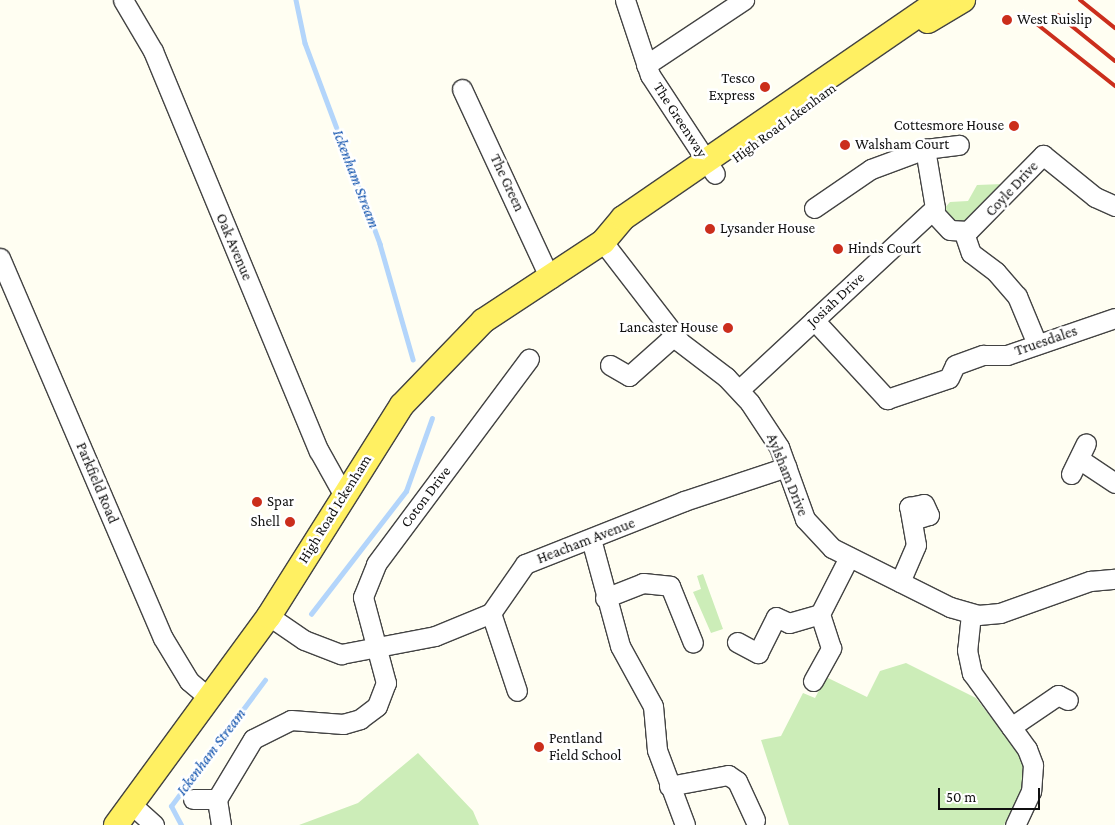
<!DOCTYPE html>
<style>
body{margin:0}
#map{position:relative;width:1115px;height:825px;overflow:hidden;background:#fffef2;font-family:"Crimson Pro",serif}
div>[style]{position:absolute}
.green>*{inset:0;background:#ccedb8}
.stream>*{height:4.5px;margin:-2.25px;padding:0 2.25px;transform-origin:2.25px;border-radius:2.25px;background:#b3d5fb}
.roads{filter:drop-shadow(1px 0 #434343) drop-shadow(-1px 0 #434343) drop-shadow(0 1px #434343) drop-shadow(0 -1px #434343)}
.minor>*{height:19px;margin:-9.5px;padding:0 9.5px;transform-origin:9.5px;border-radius:9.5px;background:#fff}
.major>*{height:24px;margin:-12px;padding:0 12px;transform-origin:12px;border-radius:12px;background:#fff062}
.rail>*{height:4px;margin:-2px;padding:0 2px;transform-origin:2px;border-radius:2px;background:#cb2e1c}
.dots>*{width:14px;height:14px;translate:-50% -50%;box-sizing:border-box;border:2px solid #fff;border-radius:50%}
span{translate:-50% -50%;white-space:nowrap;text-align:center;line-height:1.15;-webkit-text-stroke:5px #fff;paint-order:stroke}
.poi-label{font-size:15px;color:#101010}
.left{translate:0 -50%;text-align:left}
.right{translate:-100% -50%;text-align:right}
.street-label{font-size:15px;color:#101010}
.water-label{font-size:16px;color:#0e50ac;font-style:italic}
.scale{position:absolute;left:938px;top:788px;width:102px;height:22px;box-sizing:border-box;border:2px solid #101010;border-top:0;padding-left:6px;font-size:15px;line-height:18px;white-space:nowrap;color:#101010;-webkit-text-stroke:4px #fff;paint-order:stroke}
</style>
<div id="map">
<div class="green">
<i style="clip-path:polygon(1003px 184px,959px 227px,942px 211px,950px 202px,968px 201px,977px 185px)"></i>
<i style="clip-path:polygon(703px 574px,723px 629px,711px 633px,693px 592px,701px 589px,697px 576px)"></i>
<i style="clip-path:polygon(906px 663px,976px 698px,1014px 747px,1024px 764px,1025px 782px,1004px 825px,789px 825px,761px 740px,781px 736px,803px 693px,815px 698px,826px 677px,867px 697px,880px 671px)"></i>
<i style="clip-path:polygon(418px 753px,473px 811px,479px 825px,299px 825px,358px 803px)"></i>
</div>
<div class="stream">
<i style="left:296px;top:0;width:44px;rotate:78.2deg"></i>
<i style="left:305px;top:43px;width:215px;rotate:69.5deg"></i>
<i style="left:380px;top:244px;width:120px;rotate:74deg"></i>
<i style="left:311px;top:614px;width:155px;rotate:-52.3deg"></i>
<i style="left:406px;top:491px;width:77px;rotate:-70.4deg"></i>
<i style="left:181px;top:825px;width:21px;rotate:-118deg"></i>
<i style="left:171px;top:806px;width:157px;rotate:-53.3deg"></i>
</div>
<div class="roads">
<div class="minor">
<i style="left:123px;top:0;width:59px;rotate:59.5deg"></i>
<i style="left:153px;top:51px;width:433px;rotate:67.5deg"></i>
<i style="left:319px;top:451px;width:49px;rotate:60.8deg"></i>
<i style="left:625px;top:0;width:79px;rotate:71.6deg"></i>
<i style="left:650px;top:75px;width:118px;rotate:56.7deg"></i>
<i style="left:646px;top:65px;width:118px;rotate:-33.6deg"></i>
<i style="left:462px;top:89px;width:209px;rotate:65.1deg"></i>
<i style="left:814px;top:208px;width:69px;rotate:-34.4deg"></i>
<i style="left:871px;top:169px;width:58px;rotate:-20.3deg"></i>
<i style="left:932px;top:211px;width:26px;rotate:47deg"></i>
<i style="left:950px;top:230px;width:18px;rotate:3deg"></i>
<i style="left:968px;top:231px;width:107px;rotate:-45.4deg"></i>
<i style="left:1043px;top:155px;width:67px;rotate:38.9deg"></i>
<i style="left:1095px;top:197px;width:22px;rotate:24deg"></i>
<i style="left:964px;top:233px;width:21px;rotate:71deg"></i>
<i style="left:971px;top:253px;width:31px;rotate:37deg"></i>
<i style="left:996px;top:272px;width:32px;rotate:49deg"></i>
<i style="left:1017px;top:296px;width:52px;rotate:67.4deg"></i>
<i style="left:603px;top:242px;width:126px;rotate:52.4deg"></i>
<i style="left:680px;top:342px;width:58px;rotate:37.3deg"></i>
<i style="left:726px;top:377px;width:35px;rotate:47deg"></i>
<i style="left:750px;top:403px;width:53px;rotate:56.6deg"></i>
<i style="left:779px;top:447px;width:77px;rotate:70.1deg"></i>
<i style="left:805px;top:519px;width:40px;rotate:47deg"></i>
<i style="left:832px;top:548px;width:132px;rotate:26.6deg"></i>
<i style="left:950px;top:607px;width:29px;rotate:16deg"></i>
<i style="left:978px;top:615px;width:22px;rotate:-5deg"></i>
<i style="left:1000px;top:613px;width:96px;rotate:-19.6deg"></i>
<i style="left:1090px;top:581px;width:25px;rotate:-5deg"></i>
<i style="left:0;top:258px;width:413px;rotate:66.8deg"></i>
<i style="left:163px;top:638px;width:50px;rotate:58.8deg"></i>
<i style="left:189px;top:681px;width:26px;rotate:40deg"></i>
<i style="left:814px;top:320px;width:108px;rotate:47.3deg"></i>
<i style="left:887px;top:399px;width:65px;rotate:-18.7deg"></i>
<i style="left:949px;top:378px;width:14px;rotate:-65deg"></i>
<i style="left:955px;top:365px;width:30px;rotate:-20deg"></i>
<i style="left:983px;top:355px;width:24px"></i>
<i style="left:1007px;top:355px;width:114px;rotate:-18.9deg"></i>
<i style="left:610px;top:365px;width:22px;rotate:30deg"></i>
<i style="left:629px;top:376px;width:60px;rotate:-41.6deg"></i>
<i style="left:740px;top:389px;width:266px;rotate:-42.9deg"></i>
<i style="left:935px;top:208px;width:60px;rotate:-99.6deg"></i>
<i style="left:925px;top:149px;width:34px;rotate:-7deg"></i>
<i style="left:1079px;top:459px;width:43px;rotate:33.7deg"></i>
<i style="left:1071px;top:474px;width:34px;rotate:-64deg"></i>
<i style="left:591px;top:539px;width:111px;rotate:74.8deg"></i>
<i style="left:620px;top:646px;width:68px;rotate:61.2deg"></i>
<i style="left:653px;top:706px;width:44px;rotate:84.8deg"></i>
<i style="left:657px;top:750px;width:80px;rotate:69.5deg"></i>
<i style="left:900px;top:582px;width:40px;rotate:-66.6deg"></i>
<i style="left:916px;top:545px;width:39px;rotate:-100deg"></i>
<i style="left:909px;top:507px;width:15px;rotate:-11deg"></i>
<i style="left:924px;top:504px;width:12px;rotate:66deg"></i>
<i style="left:929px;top:515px;width:17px;rotate:163deg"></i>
<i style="left:605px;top:598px;width:41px;rotate:-21.5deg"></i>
<i style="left:643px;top:583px;width:27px;rotate:6deg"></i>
<i style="left:670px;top:586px;width:61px;rotate:68deg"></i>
<i style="left:491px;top:613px;width:82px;rotate:71.6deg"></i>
<i style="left:971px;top:614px;width:36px;rotate:96deg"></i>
<i style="left:967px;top:650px;width:24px;rotate:78deg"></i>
<i style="left:972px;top:673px;width:94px;rotate:54.1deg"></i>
<i style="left:1027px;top:749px;width:17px;rotate:69deg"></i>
<i style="left:1033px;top:765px;width:26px;rotate:94deg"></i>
<i style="left:1031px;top:791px;width:38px;rotate:115deg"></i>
<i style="left:269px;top:616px;width:42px;rotate:34.4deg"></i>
<i style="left:304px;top:640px;width:40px;rotate:21deg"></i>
<i style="left:341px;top:654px;width:96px;rotate:-10.8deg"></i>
<i style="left:435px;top:636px;width:61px;rotate:-22.3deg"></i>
<i style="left:491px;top:613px;width:60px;rotate:-55.2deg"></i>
<i style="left:525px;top:564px;width:171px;rotate:-21.6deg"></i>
<i style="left:684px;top:501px;width:108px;rotate:-18.4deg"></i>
<i style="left:737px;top:642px;width:24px;rotate:28deg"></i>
<i style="left:758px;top:653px;width:40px;rotate:-63.4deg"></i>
<i style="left:776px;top:617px;width:14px;rotate:25deg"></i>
<i style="left:789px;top:623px;width:32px;rotate:-16deg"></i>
<i style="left:820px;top:614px;width:64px;rotate:-63deg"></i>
<i style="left:813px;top:681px;width:38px;rotate:-61deg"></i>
<i style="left:831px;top:648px;width:36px;rotate:-108deg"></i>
<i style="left:1011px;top:727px;width:57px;rotate:-34.2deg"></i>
<i style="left:1058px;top:695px;width:11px;rotate:27deg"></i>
<i style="left:669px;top:786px;width:60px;rotate:-10.6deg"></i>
<i style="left:728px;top:775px;width:11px;rotate:34deg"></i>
<i style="left:737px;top:781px;width:43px;rotate:65.2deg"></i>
<i style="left:193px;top:799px;width:24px"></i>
<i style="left:131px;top:804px;width:31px;rotate:42deg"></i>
<i style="left:221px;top:825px;width:26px;rotate:-99deg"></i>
<i style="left:217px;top:799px;width:70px;rotate:-59deg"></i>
<i style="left:253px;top:739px;width:42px;rotate:-26.6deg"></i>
<i style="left:291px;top:720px;width:52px;rotate:4.4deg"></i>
<i style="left:343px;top:724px;width:18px;rotate:-16deg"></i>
<i style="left:360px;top:719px;width:21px;rotate:-37deg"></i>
<i style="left:377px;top:706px;width:25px;rotate:-69deg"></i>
<i style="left:386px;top:683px;width:89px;rotate:-105deg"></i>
<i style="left:363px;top:597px;width:35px;rotate:-68deg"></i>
<i style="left:376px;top:564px;width:256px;rotate:-53.3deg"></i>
</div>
<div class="major">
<i style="left:928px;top:21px;width:41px;rotate:-31deg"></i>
<i style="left:116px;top:825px;width:259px;rotate:-53.8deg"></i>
<i style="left:269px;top:616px;width:249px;rotate:-57.8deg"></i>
<i style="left:402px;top:405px;width:117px;rotate:-46deg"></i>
<i style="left:483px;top:321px;width:144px;rotate:-33.4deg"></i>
<i style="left:603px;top:242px;width:31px;rotate:-50deg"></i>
<i style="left:623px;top:218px;width:385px;rotate:-34.5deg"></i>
</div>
</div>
<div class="rail">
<i style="left:1080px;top:0;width:45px;rotate:38.7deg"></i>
<i style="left:1058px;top:15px;width:73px;rotate:38.9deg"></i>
<i style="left:1033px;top:21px;width:105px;rotate:38.4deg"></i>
</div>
<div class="dots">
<i style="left:1007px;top:20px;background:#cb2e1c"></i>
<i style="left:765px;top:87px;background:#cb2e1c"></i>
<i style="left:1014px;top:126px;background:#cb2e1c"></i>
<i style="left:845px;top:145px;background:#cb2e1c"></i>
<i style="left:710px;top:229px;background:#cb2e1c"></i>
<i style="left:838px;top:249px;background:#cb2e1c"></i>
<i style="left:728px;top:328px;background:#cb2e1c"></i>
<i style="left:257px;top:502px;background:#cb2e1c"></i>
<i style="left:290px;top:522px;background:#cb2e1c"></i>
<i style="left:539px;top:747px;background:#cb2e1c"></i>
</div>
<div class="poi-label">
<span class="left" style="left:1017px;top:20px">West Ruislip</span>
<span class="right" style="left:755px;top:87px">Tesco<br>Express</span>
<span class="right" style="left:1004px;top:126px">Cottesmore House</span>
<span class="left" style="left:855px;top:145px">Walsham Court</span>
<span class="left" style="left:720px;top:229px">Lysander House</span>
<span class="left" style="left:848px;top:249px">Hinds Court</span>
<span class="right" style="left:718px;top:328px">Lancaster House</span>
<span class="left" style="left:267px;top:502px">Spar</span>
<span class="right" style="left:280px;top:522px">Shell</span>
<span class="left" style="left:549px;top:747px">Pentland<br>Field School</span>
</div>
<div class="street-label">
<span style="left:680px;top:120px;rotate:57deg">The Greenway</span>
<span style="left:784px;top:123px;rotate:-36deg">High Road Ickenham</span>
<span style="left:507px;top:183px;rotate:65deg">The Green</span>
<span style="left:1012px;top:189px;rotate:-47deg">Coyle Drive</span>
<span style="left:234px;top:247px;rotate:67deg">Oak Avenue</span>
<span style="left:836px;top:300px;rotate:-43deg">Josiah Drive</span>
<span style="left:1046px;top:341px;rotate:-19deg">Truesdales</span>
<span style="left:787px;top:475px;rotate:68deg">Aylsham Drive</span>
<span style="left:97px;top:483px;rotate:67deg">Parkfield Road</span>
<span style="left:426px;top:497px;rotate:-53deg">Coton Drive</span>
<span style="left:335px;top:509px;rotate:-58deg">High Road Ickenham</span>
<span style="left:586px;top:541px;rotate:-21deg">Heacham Avenue</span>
</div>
<div class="water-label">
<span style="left:356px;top:179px;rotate:69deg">Ickenham Stream</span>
<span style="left:211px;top:752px;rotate:-53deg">Ickenham Stream</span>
</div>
<div class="scale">50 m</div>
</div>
